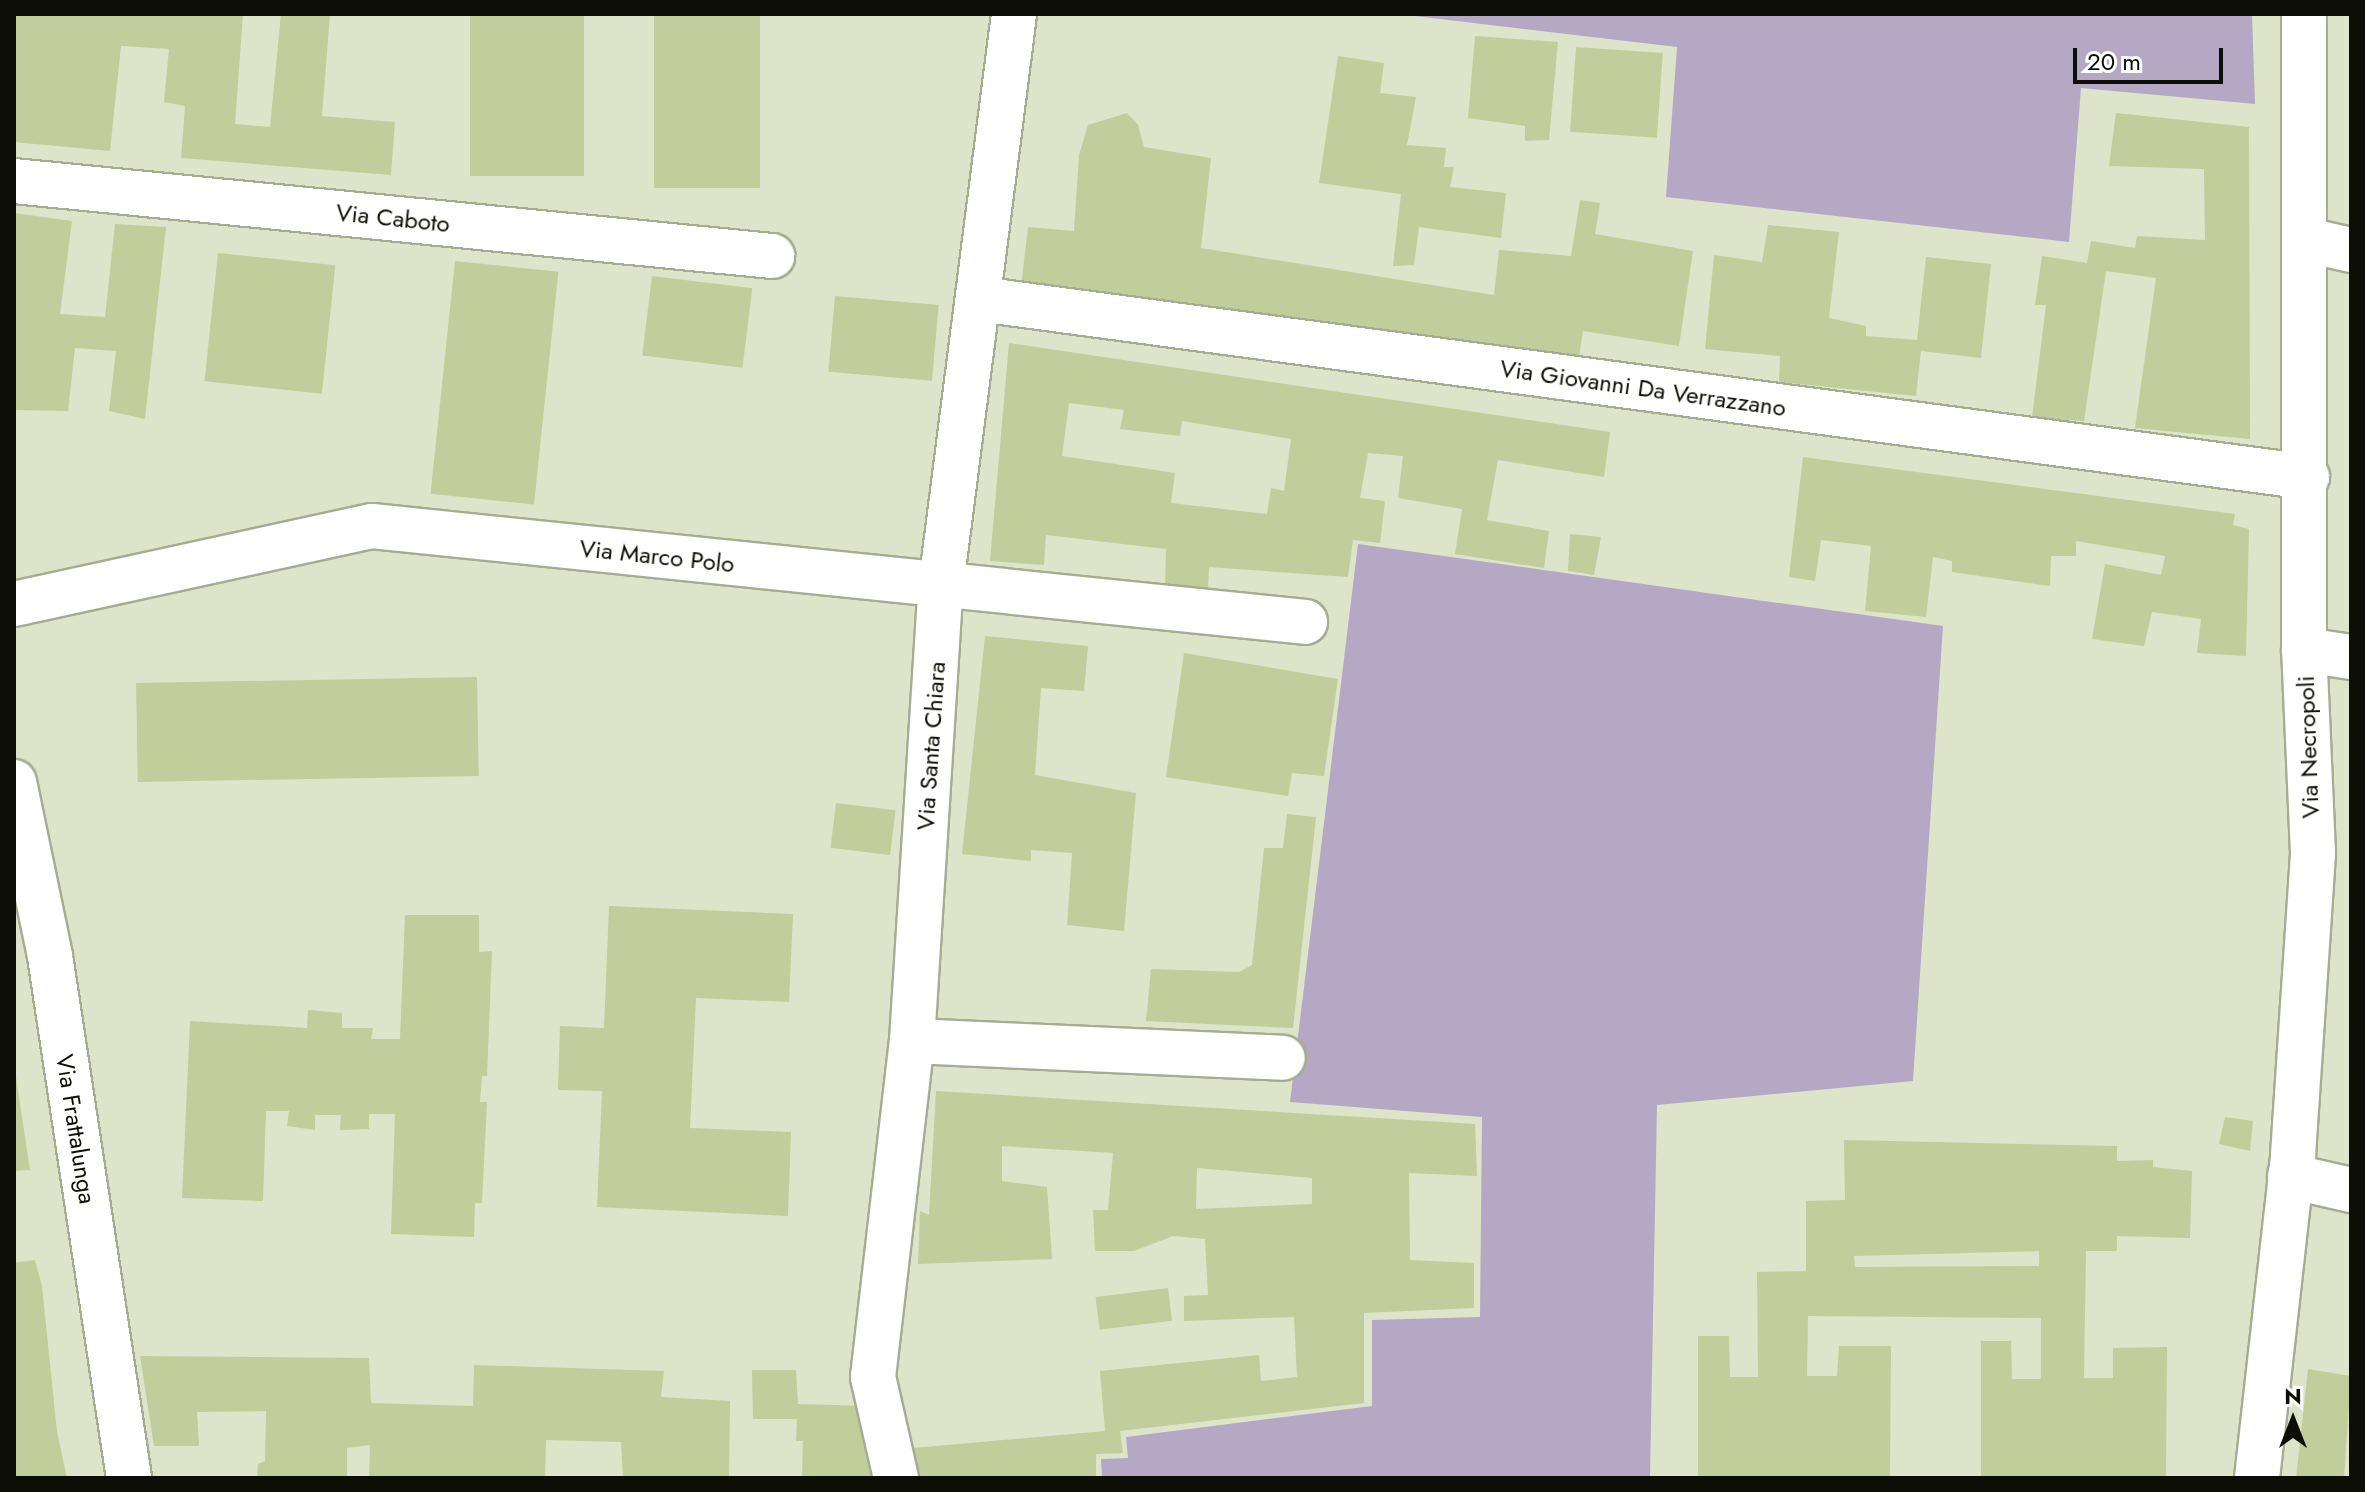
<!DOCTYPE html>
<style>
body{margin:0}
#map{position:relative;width:2365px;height:1492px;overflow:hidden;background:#dde4c9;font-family:Jost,sans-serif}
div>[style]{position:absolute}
.green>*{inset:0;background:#b5a8c5}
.building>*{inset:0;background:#c1cd9b;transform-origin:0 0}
.roads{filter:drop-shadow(2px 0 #a5ac92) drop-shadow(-2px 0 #a5ac92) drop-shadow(0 2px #a5ac92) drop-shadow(0 -2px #a5ac92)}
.minor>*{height:44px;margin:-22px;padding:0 22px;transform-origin:22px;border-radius:22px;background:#fff}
span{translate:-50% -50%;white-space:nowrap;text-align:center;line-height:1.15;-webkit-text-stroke:8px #fff;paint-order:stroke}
.street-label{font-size:24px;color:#0d0f06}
.frame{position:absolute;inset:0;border:16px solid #0d0f06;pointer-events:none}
.north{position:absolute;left:2253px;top:1380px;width:80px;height:80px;-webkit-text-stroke:6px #fff;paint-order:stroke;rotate:0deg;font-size:22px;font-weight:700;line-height:32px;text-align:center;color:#0d0f06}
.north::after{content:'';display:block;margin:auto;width:28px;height:36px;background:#0d0f06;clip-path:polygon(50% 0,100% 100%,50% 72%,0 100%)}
.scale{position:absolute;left:2073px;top:48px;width:150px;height:36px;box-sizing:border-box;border:4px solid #0d0f06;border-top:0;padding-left:10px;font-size:24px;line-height:28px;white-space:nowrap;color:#0d0f06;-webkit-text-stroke:6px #fff;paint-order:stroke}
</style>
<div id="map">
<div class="green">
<i style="clip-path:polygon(1398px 14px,2252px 14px,2255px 104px,2081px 88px,2069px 242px,1666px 197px,1677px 47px)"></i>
<i style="clip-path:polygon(1358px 544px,1943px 626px,1913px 1081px,1657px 1105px,1650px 1478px,1102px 1478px,1101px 1459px,1128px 1458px,1126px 1437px,1372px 1406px,1372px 1320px,1480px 1317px,1482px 1117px,1290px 1102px)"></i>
</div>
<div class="building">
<i style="clip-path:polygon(14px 14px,243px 14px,235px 124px,270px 127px,281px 14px,330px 14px,322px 116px,395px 122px,391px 175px,181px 158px,185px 106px,164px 102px,169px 49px,121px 46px,110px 151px,14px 142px)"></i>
<i style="left:470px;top:14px;width:114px;height:162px"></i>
<i style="left:654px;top:14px;width:106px;height:174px"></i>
<i style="clip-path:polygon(1475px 36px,1558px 42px,1549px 140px,1525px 141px,1525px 126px,1468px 118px)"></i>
<i style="left:1576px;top:47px;width:87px;height:85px;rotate:4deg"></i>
<i style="clip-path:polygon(1338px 56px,1384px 63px,1380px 93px,1416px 97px,1407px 145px,1446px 148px,1444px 167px,1454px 167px,1450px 187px,1506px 193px,1501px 238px,1419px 227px,1414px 265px,1393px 266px,1401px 194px,1319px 183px)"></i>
<i style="clip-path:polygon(1127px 113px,1138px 125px,1144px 147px,1211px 158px,1201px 248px,1494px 295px,1499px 250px,1571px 256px,1580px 200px,1600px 203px,1595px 234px,1693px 251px,1679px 346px,1583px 331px,1579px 357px,1021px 287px,1028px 227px,1074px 231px,1079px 155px,1088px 125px)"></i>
<i style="clip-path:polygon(2116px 113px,2249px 127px,2250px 439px,2135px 428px,2156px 278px,2106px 271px,2084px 421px,2032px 418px,2046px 305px,2035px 305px,2042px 256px,2087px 263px,2091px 241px,2135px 248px,2137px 236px,2205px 240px,2204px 169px,2109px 166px)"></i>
<i style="clip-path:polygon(14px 213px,72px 221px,60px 314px,105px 317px,115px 224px,166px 227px,145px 419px,109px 411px,116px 351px,75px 348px,68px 411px,14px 410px)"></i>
<i style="clip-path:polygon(1768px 225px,1839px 232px,1829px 318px,1866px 326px,1866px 336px,1917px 340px,1926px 257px,1991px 264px,1981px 358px,1921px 351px,1916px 396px,1779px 382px,1780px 356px,1705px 349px,1714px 255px,1762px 262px)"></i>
<i style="left:218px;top:253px;width:118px;height:129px;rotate:6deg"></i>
<i style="left:455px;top:261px;width:104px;height:234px;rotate:6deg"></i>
<i style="left:652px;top:276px;width:101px;height:80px;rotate:7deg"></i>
<i style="left:835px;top:296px;width:104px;height:76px;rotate:5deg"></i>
<i style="clip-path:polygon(evenodd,1009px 343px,1610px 432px,1604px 477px,1498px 460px,1487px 520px,1549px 531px,1544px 568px,1455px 554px,1462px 509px,1398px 498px,1403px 456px,1368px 453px,1360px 498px,1385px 501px,1380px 543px,1353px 540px,1348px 577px,1209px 567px,1208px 590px,1165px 586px,1166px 549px,1046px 535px,1044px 565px,990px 561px,1009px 343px,1069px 403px,1124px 410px,1120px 429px,1180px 436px,1182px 421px,1291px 439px,1284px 491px,1271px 488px,1267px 514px,1171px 503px,1175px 473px,1062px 456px,1069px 403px)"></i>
<i style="clip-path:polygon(1803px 457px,2235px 514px,2233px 525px,2249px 529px,2246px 656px,2197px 653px,2201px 619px,2152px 612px,2144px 646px,2092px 639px,2105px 564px,2161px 575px,2165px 556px,2076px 541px,2076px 556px,2051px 556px,2050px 586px,1952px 572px,1952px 561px,1933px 557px,1926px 617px,1865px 611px,1871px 546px,1821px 540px,1815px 581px,1789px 577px)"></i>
<i style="clip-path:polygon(1570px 534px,1601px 537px,1594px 575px,1568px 571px)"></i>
<i style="clip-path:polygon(985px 636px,1088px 646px,1084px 691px,1041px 688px,1035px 775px,1136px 793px,1124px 931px,1067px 925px,1072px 853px,1031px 850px,1031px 861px,962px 854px)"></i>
<i style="clip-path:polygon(1184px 653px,1338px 679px,1324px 776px,1292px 773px,1288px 796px,1166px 777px)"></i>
<i style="left:477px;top:677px;width:99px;height:341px;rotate:89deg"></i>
<i style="left:836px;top:803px;width:60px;height:45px;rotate:7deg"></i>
<i style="clip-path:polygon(1287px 814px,1316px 817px,1293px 1028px,1146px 1021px,1151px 969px,1239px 972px,1252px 965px,1264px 848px,1283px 848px)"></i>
<i style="clip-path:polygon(609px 906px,793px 914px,789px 1002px,696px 998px,690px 1128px,791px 1132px,788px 1216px,597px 1207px,602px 1091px,558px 1090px,560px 1026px,604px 1028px)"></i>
<i style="clip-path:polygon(405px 915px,479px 915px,479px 952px,492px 951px,487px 1076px,482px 1076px,480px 1102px,487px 1102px,482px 1203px,475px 1203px,474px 1237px,391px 1234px,395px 1114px,369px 1114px,369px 1129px,340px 1130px,341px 1115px,315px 1115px,315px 1130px,287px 1126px,289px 1111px,266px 1111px,263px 1201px,182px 1198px,190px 1021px,307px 1028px,308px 1010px,342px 1013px,342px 1028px,373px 1028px,371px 1039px,400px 1039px)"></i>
<i style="clip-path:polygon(14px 1064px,30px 1170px,14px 1171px)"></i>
<i style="clip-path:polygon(evenodd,936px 1091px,1475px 1124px,1477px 1176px,1409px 1173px,1410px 1260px,1474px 1263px,1474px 1308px,1364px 1313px,1364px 1403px,1120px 1431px,1123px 1453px,1096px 1454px,1096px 1478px,917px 1478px,913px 1448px,1105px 1431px,1100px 1371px,1259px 1355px,1261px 1381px,1297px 1377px,1294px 1317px,1184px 1321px,1184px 1296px,1208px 1295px,1205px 1239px,1173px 1236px,1134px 1251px,1095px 1251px,1093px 1210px,1108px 1210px,1113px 1153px,1002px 1146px,1002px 1181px,1047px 1187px,1052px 1259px,918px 1264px,920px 1211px,929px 1215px,936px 1091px,1197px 1168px,1312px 1178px,1312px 1204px,1196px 1209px,1197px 1168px)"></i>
<i style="clip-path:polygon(2225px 1117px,2253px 1121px,2250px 1151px,2219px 1144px)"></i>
<i style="clip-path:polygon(evenodd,1844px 1140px,2117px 1146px,2117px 1161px,2153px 1160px,2153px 1167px,2192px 1171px,2190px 1238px,2117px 1236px,2117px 1251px,2086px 1251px,2084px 1378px,2113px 1378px,2113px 1348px,2167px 1347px,2166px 1478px,1981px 1478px,1981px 1341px,2011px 1341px,2012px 1379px,2041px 1379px,2041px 1318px,1808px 1316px,1807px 1376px,1837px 1376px,1839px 1346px,1891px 1346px,1890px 1477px,1698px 1478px,1698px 1336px,1729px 1336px,1730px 1377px,1758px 1377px,1757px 1272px,1806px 1271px,1806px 1201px,1845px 1200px,1844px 1140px,2039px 1251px,2039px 1266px,1855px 1267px,1854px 1256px,2039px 1251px)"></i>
<i style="clip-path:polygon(35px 1260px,42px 1286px,57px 1432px,67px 1478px,14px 1478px,14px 1263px)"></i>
<i style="left:1168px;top:1288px;width:33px;height:73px;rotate:83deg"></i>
<i style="clip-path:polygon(140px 1356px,369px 1358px,371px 1403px,473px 1406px,474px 1365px,664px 1371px,661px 1397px,730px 1401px,729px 1478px,623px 1478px,621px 1442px,546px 1440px,545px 1478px,369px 1478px,370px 1445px,347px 1448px,347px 1478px,257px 1478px,258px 1464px,265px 1461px,266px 1411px,197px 1412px,199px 1446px,154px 1446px)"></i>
<i style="clip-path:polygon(2308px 1369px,2351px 1376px,2344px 1478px,2296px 1478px)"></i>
<i style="clip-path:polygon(752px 1370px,796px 1370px,798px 1404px,869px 1406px,872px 1478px,802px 1478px,803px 1441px,796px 1441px,797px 1419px,753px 1419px)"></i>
</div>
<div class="roads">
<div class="minor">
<i style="left:14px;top:181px;width:762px;rotate:5.65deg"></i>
<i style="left:2307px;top:240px;width:45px;rotate:12.8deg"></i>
<i style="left:979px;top:299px;width:1340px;rotate:7.63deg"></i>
<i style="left:14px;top:604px;width:366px;rotate:-12.3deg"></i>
<i style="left:372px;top:526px;width:938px;rotate:5.87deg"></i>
<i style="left:2304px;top:650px;width:48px;rotate:8.5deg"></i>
<i style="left:14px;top:782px;width:178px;rotate:78.3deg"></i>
<i style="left:50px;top:956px;width:528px;rotate:81.39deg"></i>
<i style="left:912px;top:1041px;width:371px;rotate:2.6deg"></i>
<i style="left:2290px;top:1176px;width:63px;rotate:12.9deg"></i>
<i style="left:896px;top:1478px;width:104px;rotate:-102.8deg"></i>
<i style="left:873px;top:1377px;width:338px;rotate:-83.4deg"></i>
<i style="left:912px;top:1041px;width:457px;rotate:-86.4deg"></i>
<i style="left:941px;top:585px;width:576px;rotate:-82.71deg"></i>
<i style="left:2257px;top:1478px;width:325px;rotate:-83.6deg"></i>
<i style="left:2293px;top:1155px;width:303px;rotate:-86.2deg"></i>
<i style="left:2313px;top:853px;width:203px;rotate:-92.5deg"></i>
<i style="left:2304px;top:650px;width:636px;rotate:-90deg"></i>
</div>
</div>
<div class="street-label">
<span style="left:393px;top:218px;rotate:6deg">Via Caboto</span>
<span style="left:1643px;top:388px;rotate:8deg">Via Giovanni Da Verrazzano</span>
<span style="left:657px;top:556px;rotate:6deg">Via Marco Polo</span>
<span style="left:931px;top:746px;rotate:-86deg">Via Santa Chiara</span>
<span style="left:2308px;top:747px;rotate:-92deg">Via Necropoli</span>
<span style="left:76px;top:1129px;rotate:81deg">Via Frattalunga</span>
</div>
<div class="frame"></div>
<div class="north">N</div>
<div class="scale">20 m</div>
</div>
